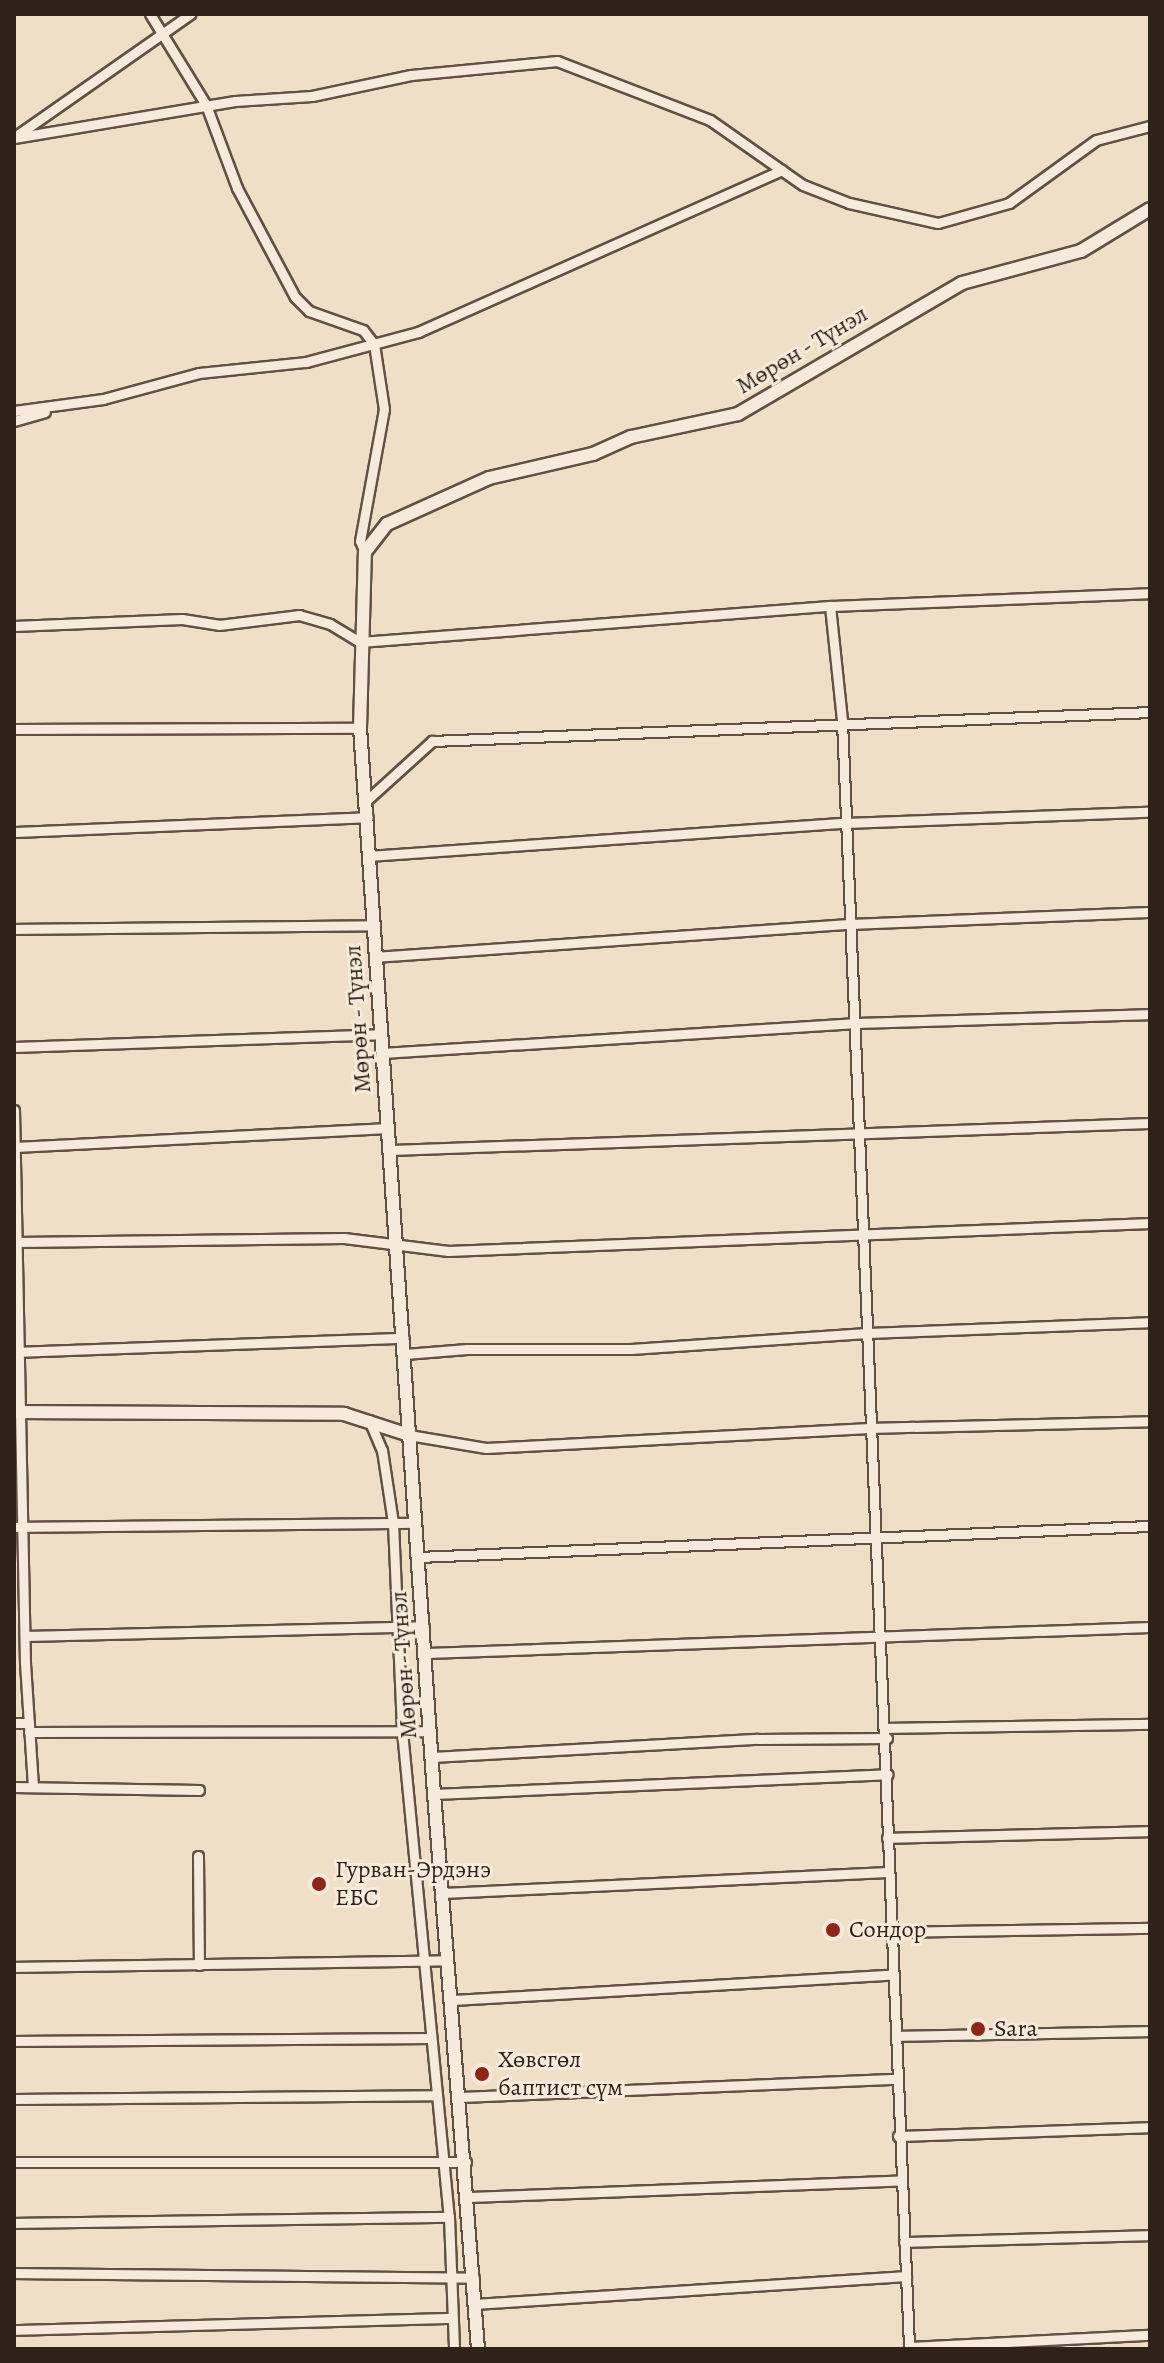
<!DOCTYPE html>
<meta charset="utf-8">
<style>
body{margin:0}
#map{position:relative;width:1164px;height:2363px;overflow:hidden;background:#f0dfc7;font-family:Alegreya,serif}
div>[style]{position:absolute}
.roads{filter:drop-shadow(2px 0 #5f5144) drop-shadow(-2px 0 #5f5144) drop-shadow(0 2px #5f5144) drop-shadow(0 -2px #5f5144)}
.minor>*{height:9px;margin:-4.5px;padding:0 4.5px;transform-origin:4.5px;border-radius:4.5px;background:#f5eadb}
.tertiary>*{height:12px;margin:-6px;padding:0 6px;transform-origin:6px;border-radius:6px;background:#f5eadb}
.dots>*{width:22px;height:22px;translate:-50% -50%;box-sizing:border-box;border:4px solid #f5eadb;border-radius:50%}
span{translate:-50% -50%;white-space:nowrap;text-align:center;line-height:1.15;-webkit-text-stroke:6px #f5eadb;paint-order:stroke}
.street-label{font-size:24px;color:#2f2218}
.poi-label{font-size:24px;color:#2f2218}
.left{translate:0 -50%;text-align:left}
.frame{position:absolute;inset:0;border:16px solid #2f2218;pointer-events:none}
</style>
<div id="map">
<div class="roads">
<div class="minor">
<i style="left:150px;top:14px;width:107px;rotate:58.4deg"></i>
<i style="left:206px;top:105px;width:89px;rotate:69.5deg"></i>
<i style="left:237px;top:188px;width:123px;rotate:62deg"></i>
<i style="left:295px;top:297px;width:20px;rotate:45deg"></i>
<i style="left:309px;top:311px;width:57px;rotate:19.4deg"></i>
<i style="left:363px;top:330px;width:18px;rotate:52deg"></i>
<i style="left:374px;top:344px;width:66px;rotate:81.3deg"></i>
<i style="left:384px;top:409px;width:134px;rotate:100.3deg"></i>
<i style="left:360px;top:541px;width:12px;rotate:66deg"></i>
<i style="left:16px;top:136px;width:213px;rotate:-35deg"></i>
<i style="left:14px;top:138px;width:224px;rotate:-9.5deg"></i>
<i style="left:235px;top:101px;width:77px;rotate:-3.7deg"></i>
<i style="left:312px;top:96px;width:101px;rotate:-12deg"></i>
<i style="left:411px;top:75px;width:147px;rotate:-5.5deg"></i>
<i style="left:557px;top:61px;width:164px;rotate:21.1deg"></i>
<i style="left:710px;top:120px;width:113px;rotate:35deg"></i>
<i style="left:803px;top:185px;width:49px;rotate:21.4deg"></i>
<i style="left:849px;top:203px;width:91px;rotate:12.7deg"></i>
<i style="left:938px;top:223px;width:74px;rotate:-15.7deg"></i>
<i style="left:1009px;top:203px;width:107px;rotate:-35.9deg"></i>
<i style="left:1096px;top:140px;width:56px;rotate:-14.5deg"></i>
<i style="left:14px;top:411px;width:90px;rotate:-7.7deg"></i>
<i style="left:103px;top:399px;width:99px;rotate:-15.2deg"></i>
<i style="left:199px;top:373px;width:108px;rotate:-5.9deg"></i>
<i style="left:306px;top:362px;width:116px;rotate:-15deg"></i>
<i style="left:418px;top:332px;width:398px;rotate:-24deg"></i>
<i style="left:14px;top:421px;width:32px;rotate:-16deg"></i>
<i style="left:830px;top:606px;width:116px;rotate:84deg"></i>
<i style="left:842px;top:721px;width:1629px;rotate:87.64deg"></i>
<i style="left:14px;top:626px;width:168px;rotate:-2.4deg"></i>
<i style="left:182px;top:619px;width:37px;rotate:9deg"></i>
<i style="left:219px;top:625px;width:81px;rotate:-7.1deg"></i>
<i style="left:299px;top:615px;width:32px;rotate:16deg"></i>
<i style="left:330px;top:624px;width:35px;rotate:31deg"></i>
<i style="left:360px;top:642px;width:471px;rotate:-4.4deg"></i>
<i style="left:830px;top:606px;width:320px;rotate:-2.3deg"></i>
<i style="left:14px;top:729px;width:346px;rotate:-0.2deg"></i>
<i style="left:367px;top:800px;width:88px;rotate:-42.2deg"></i>
<i style="left:432px;top:741px;width:719px;rotate:-2.31deg"></i>
<i style="left:14px;top:832px;width:354px;rotate:-2.4deg"></i>
<i style="left:369px;top:856px;width:475px;rotate:-4deg"></i>
<i style="left:843px;top:823px;width:307px;rotate:-2.1deg"></i>
<i style="left:14px;top:929px;width:359px;rotate:-0.6deg"></i>
<i style="left:375px;top:957px;width:474px;rotate:-4deg"></i>
<i style="left:848px;top:924px;width:302px;rotate:-2.3deg"></i>
<i style="left:14px;top:1047px;width:367px;rotate:-2deg"></i>
<i style="left:382px;top:1053px;width:472px;rotate:-3.6deg"></i>
<i style="left:853px;top:1023px;width:297px;rotate:-1.7deg"></i>
<i style="left:14px;top:1110px;width:553px;rotate:88.86deg"></i>
<i style="left:25px;top:1663px;width:124px;rotate:86.3deg"></i>
<i style="left:15px;top:1147px;width:374px;rotate:-2.9deg"></i>
<i style="left:391px;top:1150px;width:759px;rotate:-2.04deg"></i>
<i style="left:17px;top:1242px;width:327px;rotate:-0.7deg"></i>
<i style="left:344px;top:1238px;width:105px;rotate:7.1deg"></i>
<i style="left:448px;top:1251px;width:703px;rotate:-2.28deg"></i>
<i style="left:14px;top:1352px;width:390px;rotate:-2.1deg"></i>
<i style="left:405px;top:1354px;width:62px;rotate:-4.6deg"></i>
<i style="left:467px;top:1349px;width:164px"></i>
<i style="left:631px;top:1349px;width:236px;rotate:-3.9deg"></i>
<i style="left:866px;top:1333px;width:284px;rotate:-2.2deg"></i>
<i style="left:369px;top:1420px;width:33px;rotate:67deg"></i>
<i style="left:382px;top:1450px;width:74px;rotate:81.4deg"></i>
<i style="left:393px;top:1523px;width:208px;rotate:87.5deg"></i>
<i style="left:402px;top:1731px;width:488px;rotate:84.5deg"></i>
<i style="left:449px;top:2217px;width:132px;rotate:87.8deg"></i>
<i style="left:409px;top:1435px;width:78px;rotate:9.6deg"></i>
<i style="left:486px;top:1448px;width:384px;rotate:-3deg"></i>
<i style="left:869px;top:1428px;width:281px;rotate:-1.4deg"></i>
<i style="left:14px;top:1527px;width:400px;rotate:-0.6deg"></i>
<i style="left:418px;top:1557px;width:733px;rotate:-2.43deg"></i>
<i style="left:26px;top:1636px;width:398px;rotate:-1.4deg"></i>
<i style="left:427px;top:1653px;width:723px;rotate:-2.06deg"></i>
<i style="left:14px;top:1723px;width:15px"></i>
<i style="left:886px;top:1728px;width:264px;rotate:-0.9deg"></i>
<i style="left:29px;top:1732px;width:402px;rotate:-0.1deg"></i>
<i style="left:432px;top:1757px;width:326px;rotate:-3.2deg"></i>
<i style="left:758px;top:1739px;width:129px;rotate:-0.4deg"></i>
<i style="left:14px;top:1787px;width:185px;rotate:0.9deg"></i>
<i style="left:434px;top:1794px;width:454px;rotate:-2.5deg"></i>
<i style="left:887px;top:1838px;width:263px;rotate:-1.5deg"></i>
<i style="left:198px;top:1856px;width:109px;rotate:89.5deg"></i>
<i style="left:442px;top:1893px;width:447px;rotate:-2.7deg"></i>
<i style="left:891px;top:1932px;width:259px;rotate:-0.9deg"></i>
<i style="left:14px;top:1967px;width:433px;rotate:-0.9deg"></i>
<i style="left:453px;top:2000px;width:441px;rotate:-3.3deg"></i>
<i style="left:896px;top:2036px;width:254px;rotate:-1.1deg"></i>
<i style="left:14px;top:2041px;width:416px;rotate:-0.4deg"></i>
<i style="left:461px;top:2097px;width:436px;rotate:-2.4deg"></i>
<i style="left:14px;top:2099px;width:421px;rotate:-0.5deg"></i>
<i style="left:898px;top:2136px;width:252px;rotate:-2deg"></i>
<i style="left:14px;top:2162px;width:452px"></i>
<i style="left:468px;top:2197px;width:434px;rotate:-2.2deg"></i>
<i style="left:14px;top:2223px;width:435px;rotate:-0.8deg"></i>
<i style="left:904px;top:2242px;width:246px;rotate:-1.6deg"></i>
<i style="left:14px;top:2273px;width:460px;rotate:0.6deg"></i>
<i style="left:475px;top:2304px;width:432px;rotate:-3.7deg"></i>
<i style="left:14px;top:2330px;width:437px;rotate:-1.6deg"></i>
<i style="left:909px;top:2347px;width:241px;rotate:-2.9deg"></i>
</div>
<div class="tertiary">
<i style="left:14px;top:1412px;width:330px;rotate:0.3deg"></i>
<i style="left:344px;top:1414px;width:68px;rotate:17.9deg"></i>
<i style="left:478px;top:2349px;width:557px;rotate:-94.53deg"></i>
<i style="left:434px;top:1794px;width:1069px;rotate:-93.97deg"></i>
<i style="left:360px;top:728px;width:176px;rotate:-88.4deg"></i>
<i style="left:365px;top:552px;width:36px;rotate:-52deg"></i>
<i style="left:387px;top:524px;width:112px;rotate:-24.3deg"></i>
<i style="left:489px;top:478px;width:107px;rotate:-13deg"></i>
<i style="left:593px;top:454px;width:42px;rotate:-24.1deg"></i>
<i style="left:631px;top:437px;width:109px;rotate:-12.1deg"></i>
<i style="left:738px;top:414px;width:259px;rotate:-30.3deg"></i>
<i style="left:962px;top:283px;width:123px;rotate:-15.1deg"></i>
<i style="left:1081px;top:251px;width:81px;rotate:-31.3deg"></i>
</div>
</div>
<div class="dots">
<i style="left:319px;top:1884px;background:#8f2418"></i>
<i style="left:833px;top:1930px;background:#8f2418"></i>
<i style="left:978px;top:2029px;background:#8f2418"></i>
<i style="left:482px;top:2074px;background:#8f2418"></i>
</div>
<div class="street-label">
<span style="left:802px;top:350px;rotate:-31deg">Мөрөн - Түнэл</span>
<span style="left:358px;top:1019px;rotate:-94deg">Мөрөн - Түнэл</span>
<span style="left:404px;top:1665px;rotate:-94deg">Мөрөн - Түнэл</span>
</div>
<div class="poi-label">
<span class="left" style="left:335px;top:1884px">Гурван-Эрдэнэ<br>ЕБС</span>
<span class="left" style="left:849px;top:1930px">Сондор</span>
<span class="left" style="left:994px;top:2029px">Sara</span>
<span class="left" style="left:498px;top:2074px">Хөвсгөл<br>баптист сүм</span>
</div>
<div class="frame"></div>
</div>
